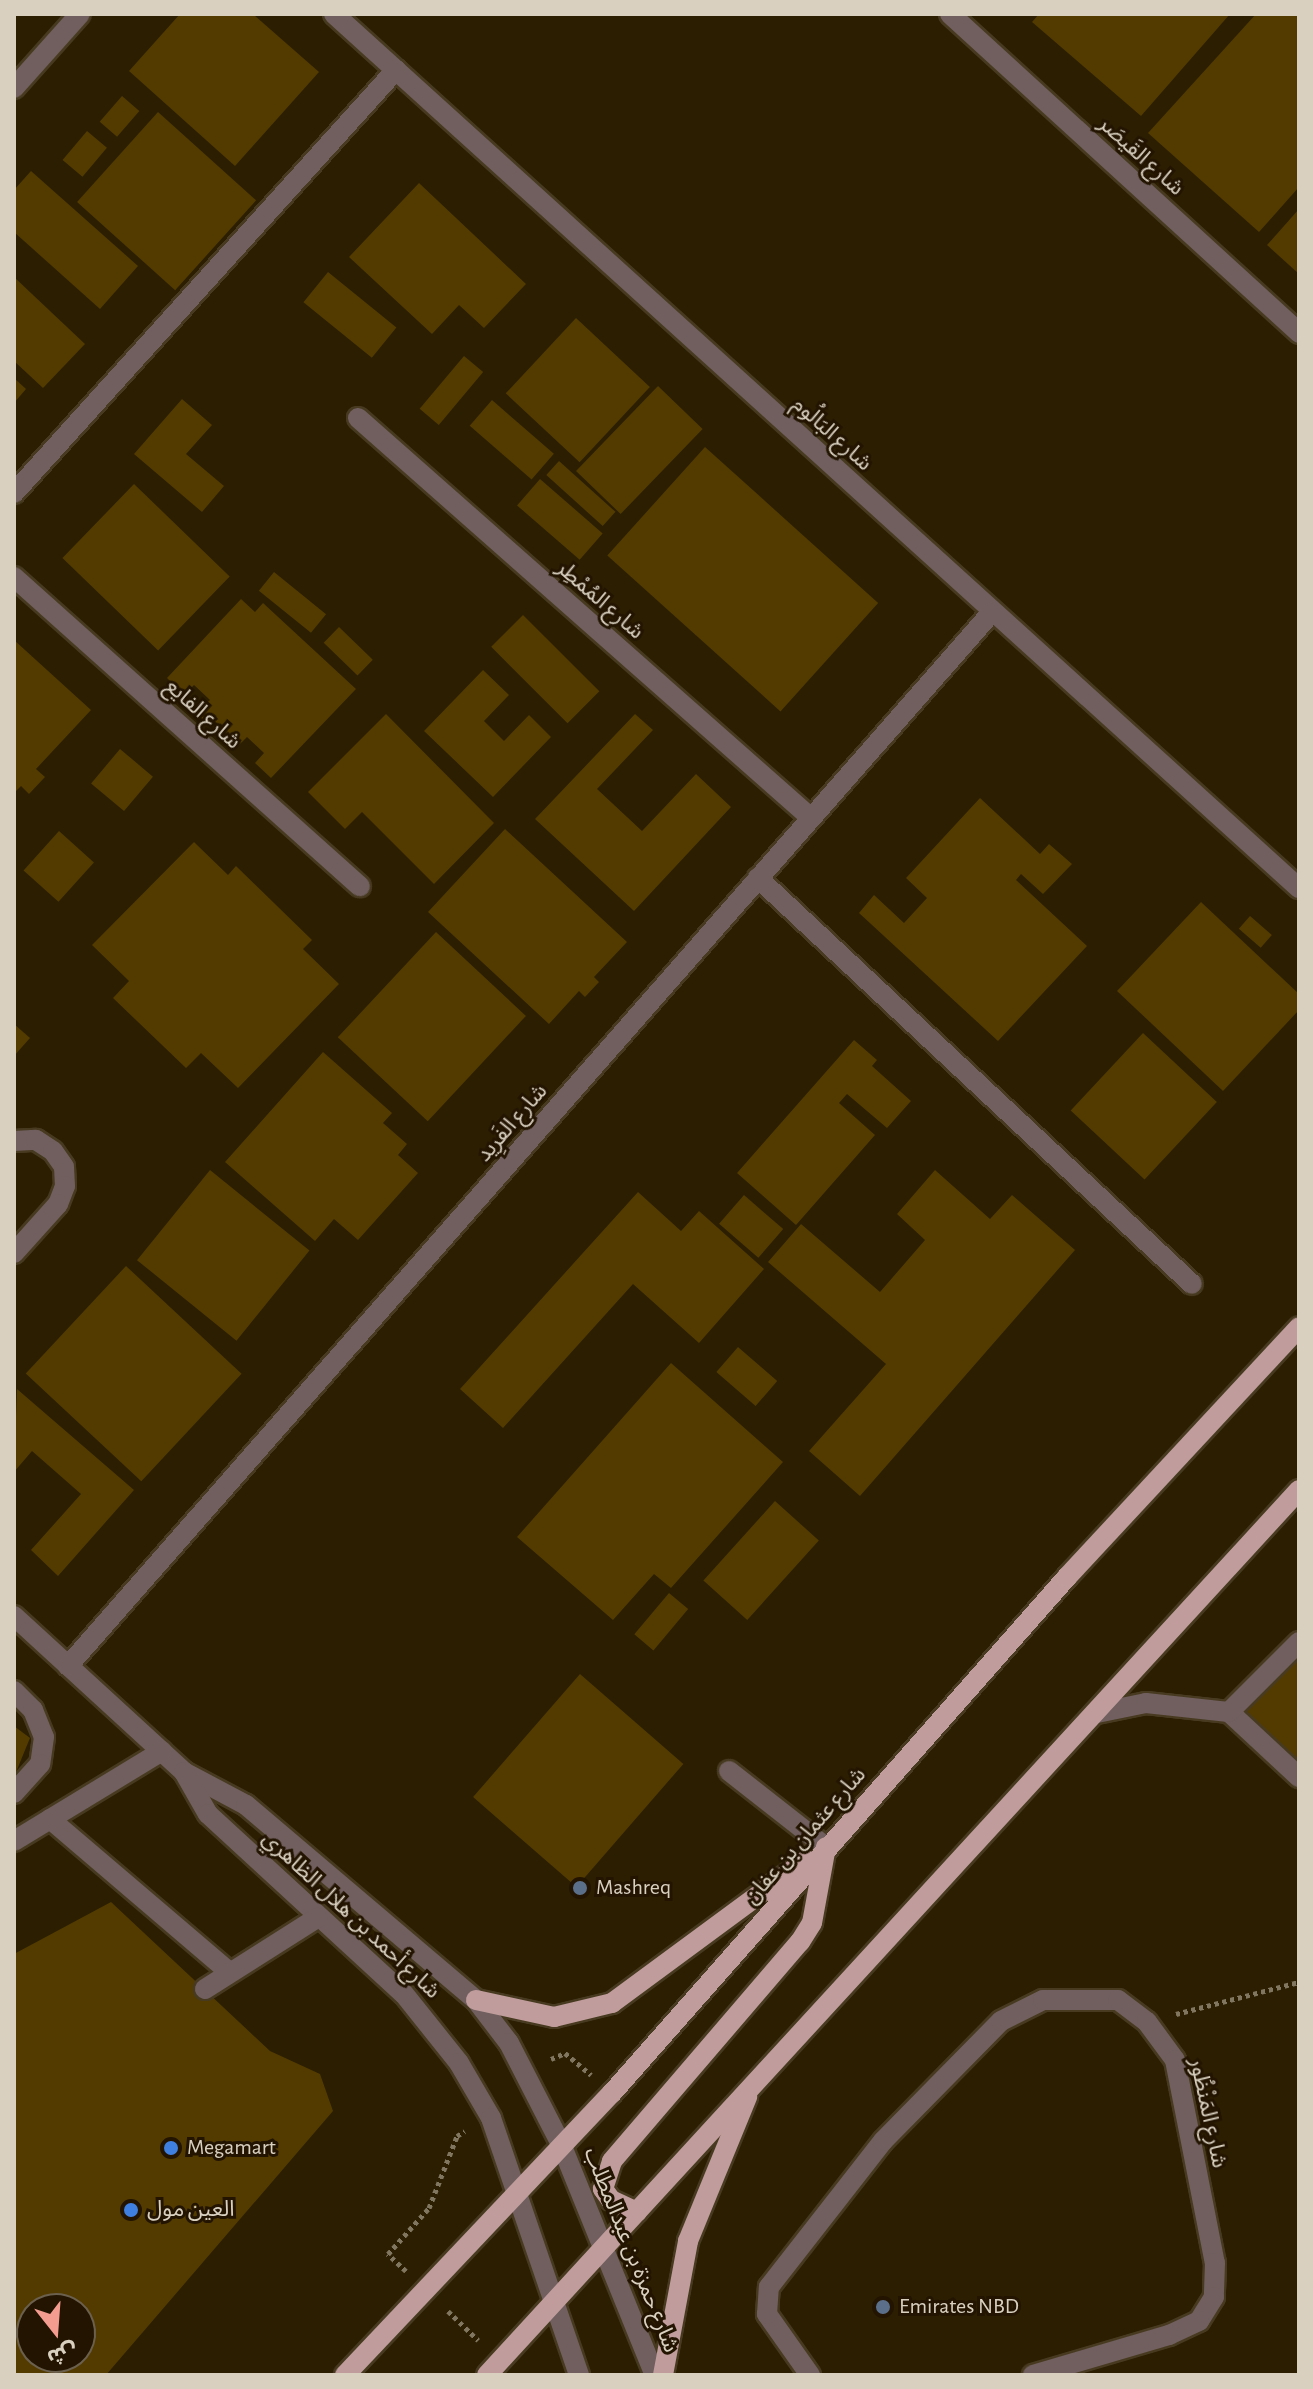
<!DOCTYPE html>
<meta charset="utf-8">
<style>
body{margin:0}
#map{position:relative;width:1313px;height:2389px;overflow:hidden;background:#2b1e01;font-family:"Alegreya Sans","Noto Sans Arabic",sans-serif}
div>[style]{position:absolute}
.building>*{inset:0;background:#533b00;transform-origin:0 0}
.path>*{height:5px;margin-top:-2.5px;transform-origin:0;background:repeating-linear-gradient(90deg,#81765f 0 4px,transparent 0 8px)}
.roads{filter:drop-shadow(2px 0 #473a20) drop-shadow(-2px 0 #473a20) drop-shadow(0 2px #473a20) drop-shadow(0 -2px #473a20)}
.minor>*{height:20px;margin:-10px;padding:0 10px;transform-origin:10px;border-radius:10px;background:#705f5e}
.major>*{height:20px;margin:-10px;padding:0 10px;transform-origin:10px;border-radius:10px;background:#c09d9c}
.dots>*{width:22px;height:22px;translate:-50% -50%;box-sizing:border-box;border:4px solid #221400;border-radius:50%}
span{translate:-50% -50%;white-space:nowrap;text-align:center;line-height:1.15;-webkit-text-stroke:6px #221400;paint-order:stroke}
.street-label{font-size:22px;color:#d9d0c0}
.poi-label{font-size:22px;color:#d9d0c0}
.left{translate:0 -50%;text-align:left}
.frame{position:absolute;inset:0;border:16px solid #d9d0c0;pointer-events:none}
.north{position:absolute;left:16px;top:2293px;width:80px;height:80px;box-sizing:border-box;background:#221400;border:2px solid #6b5f4d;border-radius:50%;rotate:163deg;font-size:22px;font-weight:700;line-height:32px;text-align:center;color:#d9d0c0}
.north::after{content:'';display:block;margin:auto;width:28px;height:36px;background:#f59c91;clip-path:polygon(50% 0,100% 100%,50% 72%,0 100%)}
</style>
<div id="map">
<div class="building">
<i style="clip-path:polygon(180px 14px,253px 14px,319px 72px,235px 166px,129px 71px)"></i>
<i style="clip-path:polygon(1039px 14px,1230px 14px,1141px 116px,1032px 22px)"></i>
<i style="clip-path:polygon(1256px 14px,1299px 14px,1299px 187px,1259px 232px,1148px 133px)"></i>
<i style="left:122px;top:96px;width:23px;height:34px;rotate:41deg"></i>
<i style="left:158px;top:112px;width:132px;height:121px;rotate:42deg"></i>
<i style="left:87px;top:131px;width:26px;height:38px;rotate:40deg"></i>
<i style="clip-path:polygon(31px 171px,138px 266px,100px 309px,14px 232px,14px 190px)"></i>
<i style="clip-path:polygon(419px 183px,526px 284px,484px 328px,459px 305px,432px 334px,349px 257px)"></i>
<i style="clip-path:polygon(1299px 209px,1299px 274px,1267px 245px)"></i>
<i style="left:328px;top:272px;width:88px;height:39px;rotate:39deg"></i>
<i style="clip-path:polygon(14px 277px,85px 344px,43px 388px,14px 361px)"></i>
<i style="left:576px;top:318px;width:101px;height:103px;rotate:43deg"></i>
<i style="left:464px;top:356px;width:25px;height:69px;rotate:40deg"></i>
<i style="clip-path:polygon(14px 378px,26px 389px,14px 403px)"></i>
<i style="left:658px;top:386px;width:62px;height:118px;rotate:44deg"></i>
<i style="clip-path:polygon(182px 399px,212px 425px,186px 454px,224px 486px,202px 512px,134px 454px)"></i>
<i style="left:492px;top:400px;width:82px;height:34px;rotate:41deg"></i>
<i style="left:705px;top:447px;width:233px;height:146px;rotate:42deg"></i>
<i style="left:559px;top:461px;width:76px;height:19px;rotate:42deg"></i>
<i style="left:540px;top:479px;width:83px;height:35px;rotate:41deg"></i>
<i style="left:134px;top:484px;width:133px;height:103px;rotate:44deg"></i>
<i style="left:274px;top:572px;width:67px;height:24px;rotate:39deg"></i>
<i style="clip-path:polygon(241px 599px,255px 612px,263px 603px,356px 689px,271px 778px,255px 763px,264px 753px,247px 737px,235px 749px,196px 713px,210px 700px,194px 685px,184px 695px,167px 678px)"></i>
<i style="left:523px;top:615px;width:108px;height:45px;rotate:45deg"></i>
<i style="left:339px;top:627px;width:47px;height:22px;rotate:44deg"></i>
<i style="clip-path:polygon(14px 640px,91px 710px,36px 769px,45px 777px,29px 794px,21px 786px,14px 793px)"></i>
<i style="clip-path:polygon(483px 670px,509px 695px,484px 721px,504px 741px,529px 715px,551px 737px,493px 797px,424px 731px)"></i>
<i style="clip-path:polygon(386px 714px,494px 823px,434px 884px,362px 812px,345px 829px,308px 792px)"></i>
<i style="clip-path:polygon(635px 714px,653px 730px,597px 789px,642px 831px,696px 774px,731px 807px,634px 911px,535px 819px)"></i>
<i style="left:120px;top:749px;width:43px;height:45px;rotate:40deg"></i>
<i style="clip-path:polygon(980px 798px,1040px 854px,1049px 844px,1072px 864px,1043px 894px,1021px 874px,1016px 880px,1087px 946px,998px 1041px,859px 913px,874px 895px,904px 923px,927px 898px,906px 878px)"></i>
<i style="clip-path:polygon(505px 829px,627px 942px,594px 977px,599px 982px,585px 997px,579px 991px,549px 1024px,428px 912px)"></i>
<i style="left:59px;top:831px;width:47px;height:53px;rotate:42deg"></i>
<i style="clip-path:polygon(194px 842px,228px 875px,236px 866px,312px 940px,303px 949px,339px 984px,238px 1088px,201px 1053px,186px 1068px,113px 998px,129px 981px,92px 945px)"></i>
<i style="clip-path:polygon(1201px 902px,1299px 994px,1299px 1010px,1223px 1091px,1117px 991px)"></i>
<i style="left:1250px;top:916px;width:29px;height:17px;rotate:41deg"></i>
<i style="left:436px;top:932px;width:123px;height:144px;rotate:43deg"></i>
<i style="clip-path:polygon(14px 1024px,30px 1038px,14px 1056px)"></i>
<i style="left:1143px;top:1033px;width:101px;height:106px;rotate:43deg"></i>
<i style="clip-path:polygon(854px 1040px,877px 1060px,872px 1066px,911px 1101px,887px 1128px,847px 1094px,839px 1103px,875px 1135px,796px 1225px,737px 1173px)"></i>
<i style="clip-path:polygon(323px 1052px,392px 1113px,383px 1123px,407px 1144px,398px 1155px,418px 1173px,358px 1240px,334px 1219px,315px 1241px,225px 1162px)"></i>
<i style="left:210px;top:1170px;width:128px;height:116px;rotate:39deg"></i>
<i style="clip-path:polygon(935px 1170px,990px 1219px,1012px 1195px,1075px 1250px,860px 1496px,809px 1451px,886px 1364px,768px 1262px,801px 1224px,880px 1292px,925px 1240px,897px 1214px)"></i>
<i style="clip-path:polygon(638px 1192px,681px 1231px,699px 1211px,764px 1269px,699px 1343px,633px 1284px,503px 1428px,460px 1389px)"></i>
<i style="left:744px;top:1195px;width:52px;height:38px;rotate:41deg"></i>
<i style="left:126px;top:1266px;width:158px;height:147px;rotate:43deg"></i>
<i style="left:738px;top:1347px;width:52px;height:33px;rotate:41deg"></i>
<i style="clip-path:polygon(671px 1363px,783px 1462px,671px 1588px,654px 1574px,613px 1620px,517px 1537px)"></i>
<i style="clip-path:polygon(17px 1389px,134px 1490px,58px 1576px,31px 1550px,81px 1494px,32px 1451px,14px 1472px)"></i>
<i style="left:775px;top:1501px;width:59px;height:107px;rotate:42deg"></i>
<i style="left:669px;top:1593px;width:25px;height:54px;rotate:40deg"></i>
<i style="clip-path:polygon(1299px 1653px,1299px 1773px,1239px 1718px)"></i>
<i style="left:580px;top:1674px;width:137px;height:163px;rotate:41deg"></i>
<i style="clip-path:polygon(14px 1726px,30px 1738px,14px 1777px)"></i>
<i style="clip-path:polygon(evenodd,111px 1902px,270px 2051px,320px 2074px,333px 2111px,106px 2375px,14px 2375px,14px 1954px,111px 1902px,32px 2309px,80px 2309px,80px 2357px,32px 2357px,32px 2309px)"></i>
</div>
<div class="path">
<i style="left:1176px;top:2014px;width:127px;rotate:-14.6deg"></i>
<i style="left:565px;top:2053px;width:34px;rotate:40deg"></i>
<i style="left:551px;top:2059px;width:15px;rotate:-23deg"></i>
<i style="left:406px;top:2271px;width:25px;rotate:-137deg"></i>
<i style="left:388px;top:2254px;width:62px;rotate:-48.3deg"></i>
<i style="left:429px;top:2208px;width:77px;rotate:-68.7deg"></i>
<i style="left:457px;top:2136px;width:9px;rotate:-32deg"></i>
<i style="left:448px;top:2311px;width:42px;rotate:44deg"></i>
</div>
<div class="roads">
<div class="minor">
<i style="left:334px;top:14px;width:1302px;rotate:42.17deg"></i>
<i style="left:950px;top:14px;width:473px;rotate:42.4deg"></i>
<i style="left:14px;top:88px;width:99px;rotate:-48.3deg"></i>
<i style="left:358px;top:418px;width:604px;rotate:41.44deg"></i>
<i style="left:14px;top:493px;width:570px;rotate:-47.92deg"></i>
<i style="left:14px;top:577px;width:464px;rotate:41.8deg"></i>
<i style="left:758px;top:878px;width:594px;rotate:43.09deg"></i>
<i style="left:14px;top:1141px;width:22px;rotate:-3deg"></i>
<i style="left:36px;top:1140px;width:20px;rotate:33deg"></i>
<i style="left:53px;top:1151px;width:19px;rotate:55deg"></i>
<i style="left:64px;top:1167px;width:19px;rotate:87deg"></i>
<i style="left:65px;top:1186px;width:19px;rotate:111deg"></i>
<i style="left:58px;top:1204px;width:66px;rotate:131.9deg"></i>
<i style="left:14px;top:1616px;width:231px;rotate:42.5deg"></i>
<i style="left:184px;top:1772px;width:70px;rotate:28deg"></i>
<i style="left:246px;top:1805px;width:302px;rotate:40.3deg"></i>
<i style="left:476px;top:2000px;width:54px;rotate:52.5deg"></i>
<i style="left:509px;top:2043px;width:114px;rotate:62.8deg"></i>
<i style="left:561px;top:2144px;width:249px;rotate:67.9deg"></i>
<i style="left:68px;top:1666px;width:1402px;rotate:-48.76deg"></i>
<i style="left:14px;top:1691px;width:27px;rotate:45deg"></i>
<i style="left:33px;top:1710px;width:29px;rotate:68deg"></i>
<i style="left:44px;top:1737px;width:27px;rotate:98deg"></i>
<i style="left:40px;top:1764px;width:39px;rotate:132deg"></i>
<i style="left:1229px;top:1712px;width:96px;rotate:42.9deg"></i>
<i style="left:1097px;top:1713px;width:50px;rotate:-11.5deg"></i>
<i style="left:1146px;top:1703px;width:83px;rotate:6.2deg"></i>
<i style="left:1229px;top:1712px;width:99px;rotate:-45deg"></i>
<i style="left:729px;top:1771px;width:123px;rotate:38.1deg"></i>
<i style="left:184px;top:1772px;width:48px;rotate:60.3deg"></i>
<i style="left:208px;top:1814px;width:266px;rotate:42.6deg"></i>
<i style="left:404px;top:1994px;width:88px;rotate:51.4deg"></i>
<i style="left:459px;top:2063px;width:64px;rotate:59.8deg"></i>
<i style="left:491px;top:2118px;width:272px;rotate:71.1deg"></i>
<i style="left:50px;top:1819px;width:234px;rotate:40.5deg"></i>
<i style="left:14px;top:1841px;width:173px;rotate:-31.3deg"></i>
<i style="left:205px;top:1989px;width:133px;rotate:-32.4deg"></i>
<i style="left:810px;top:2375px;width:75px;rotate:-125.2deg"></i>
<i style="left:767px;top:2314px;width:27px;rotate:-86deg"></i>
<i style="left:769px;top:2287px;width:185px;rotate:-52deg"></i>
<i style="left:883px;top:2141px;width:168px;rotate:-45.5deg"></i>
<i style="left:1001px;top:2021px;width:47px;rotate:-26.6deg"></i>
<i style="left:1043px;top:2000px;width:75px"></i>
<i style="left:1118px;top:2000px;width:36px;rotate:37deg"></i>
<i style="left:1147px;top:2022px;width:47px;rotate:53.6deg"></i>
<i style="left:1175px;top:2060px;width:207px;rotate:78.9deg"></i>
<i style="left:1215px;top:2263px;width:34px;rotate:92deg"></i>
<i style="left:1214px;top:2297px;width:28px;rotate:122deg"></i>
<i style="left:1199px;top:2321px;width:33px;rotate:155deg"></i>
<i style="left:1169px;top:2335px;width:142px;rotate:163.6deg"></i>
</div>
<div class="major">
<i style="left:476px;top:2000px;width:80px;rotate:12.3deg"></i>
<i style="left:554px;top:2017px;width:60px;rotate:-13.6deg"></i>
<i style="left:612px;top:2003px;width:241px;rotate:-36.4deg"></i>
<i style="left:637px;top:2212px;width:29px;rotate:-155deg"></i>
<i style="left:611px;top:2200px;width:14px;rotate:-126deg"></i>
<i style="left:603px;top:2189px;width:29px;rotate:-72deg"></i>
<i style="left:612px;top:2161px;width:289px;rotate:-49.4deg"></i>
<i style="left:800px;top:1942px;width:22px;rotate:-58deg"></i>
<i style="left:812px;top:1923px;width:77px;rotate:-79.6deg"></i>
<i style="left:345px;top:2375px;width:388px;rotate:-46.6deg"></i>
<i style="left:612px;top:2093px;width:688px;rotate:-48.59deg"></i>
<i style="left:1067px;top:1577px;width:341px;rotate:-47.1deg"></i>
<i style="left:487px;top:2375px;width:1201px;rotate:-47.46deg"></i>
<i style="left:663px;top:2375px;width:136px;rotate:-79.4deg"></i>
<i style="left:688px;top:2241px;width:156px;rotate:-67.7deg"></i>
</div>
</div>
<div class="dots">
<i style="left:580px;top:1888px;background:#5c6f8a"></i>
<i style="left:171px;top:2148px;background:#3f7fe0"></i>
<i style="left:131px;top:2210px;background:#3f7fe0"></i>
<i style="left:883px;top:2307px;background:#5c6f8a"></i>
</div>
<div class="street-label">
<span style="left:1141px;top:156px;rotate:42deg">شارع القَيصَر</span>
<span style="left:832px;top:434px;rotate:42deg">شارع البَالُوم</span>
<span style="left:600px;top:600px;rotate:41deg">شارع المُمْطِر</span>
<span style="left:203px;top:714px;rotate:42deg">شارع الفايع</span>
<span style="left:512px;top:1123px;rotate:-49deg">شارع الفَرِيد</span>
<span style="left:805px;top:1836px;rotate:-49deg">شارع عثمان بن عفان</span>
<span style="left:351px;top:1915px;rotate:43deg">شارع أحمد بن هلال الظاهري</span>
<span style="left:1208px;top:2113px;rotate:78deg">شارع المَنْظُور</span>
<span style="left:631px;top:2250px;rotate:68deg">شارع حمزة بن عبدالمطلب</span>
</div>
<div class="poi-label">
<span class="left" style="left:596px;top:1888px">Mashreq</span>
<span class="left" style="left:187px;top:2148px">Megamart</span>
<span class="left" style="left:147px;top:2210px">العين مول</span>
<span class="left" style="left:899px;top:2307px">Emirates NBD</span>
</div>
<div class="frame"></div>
<div class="north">ش</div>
</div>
